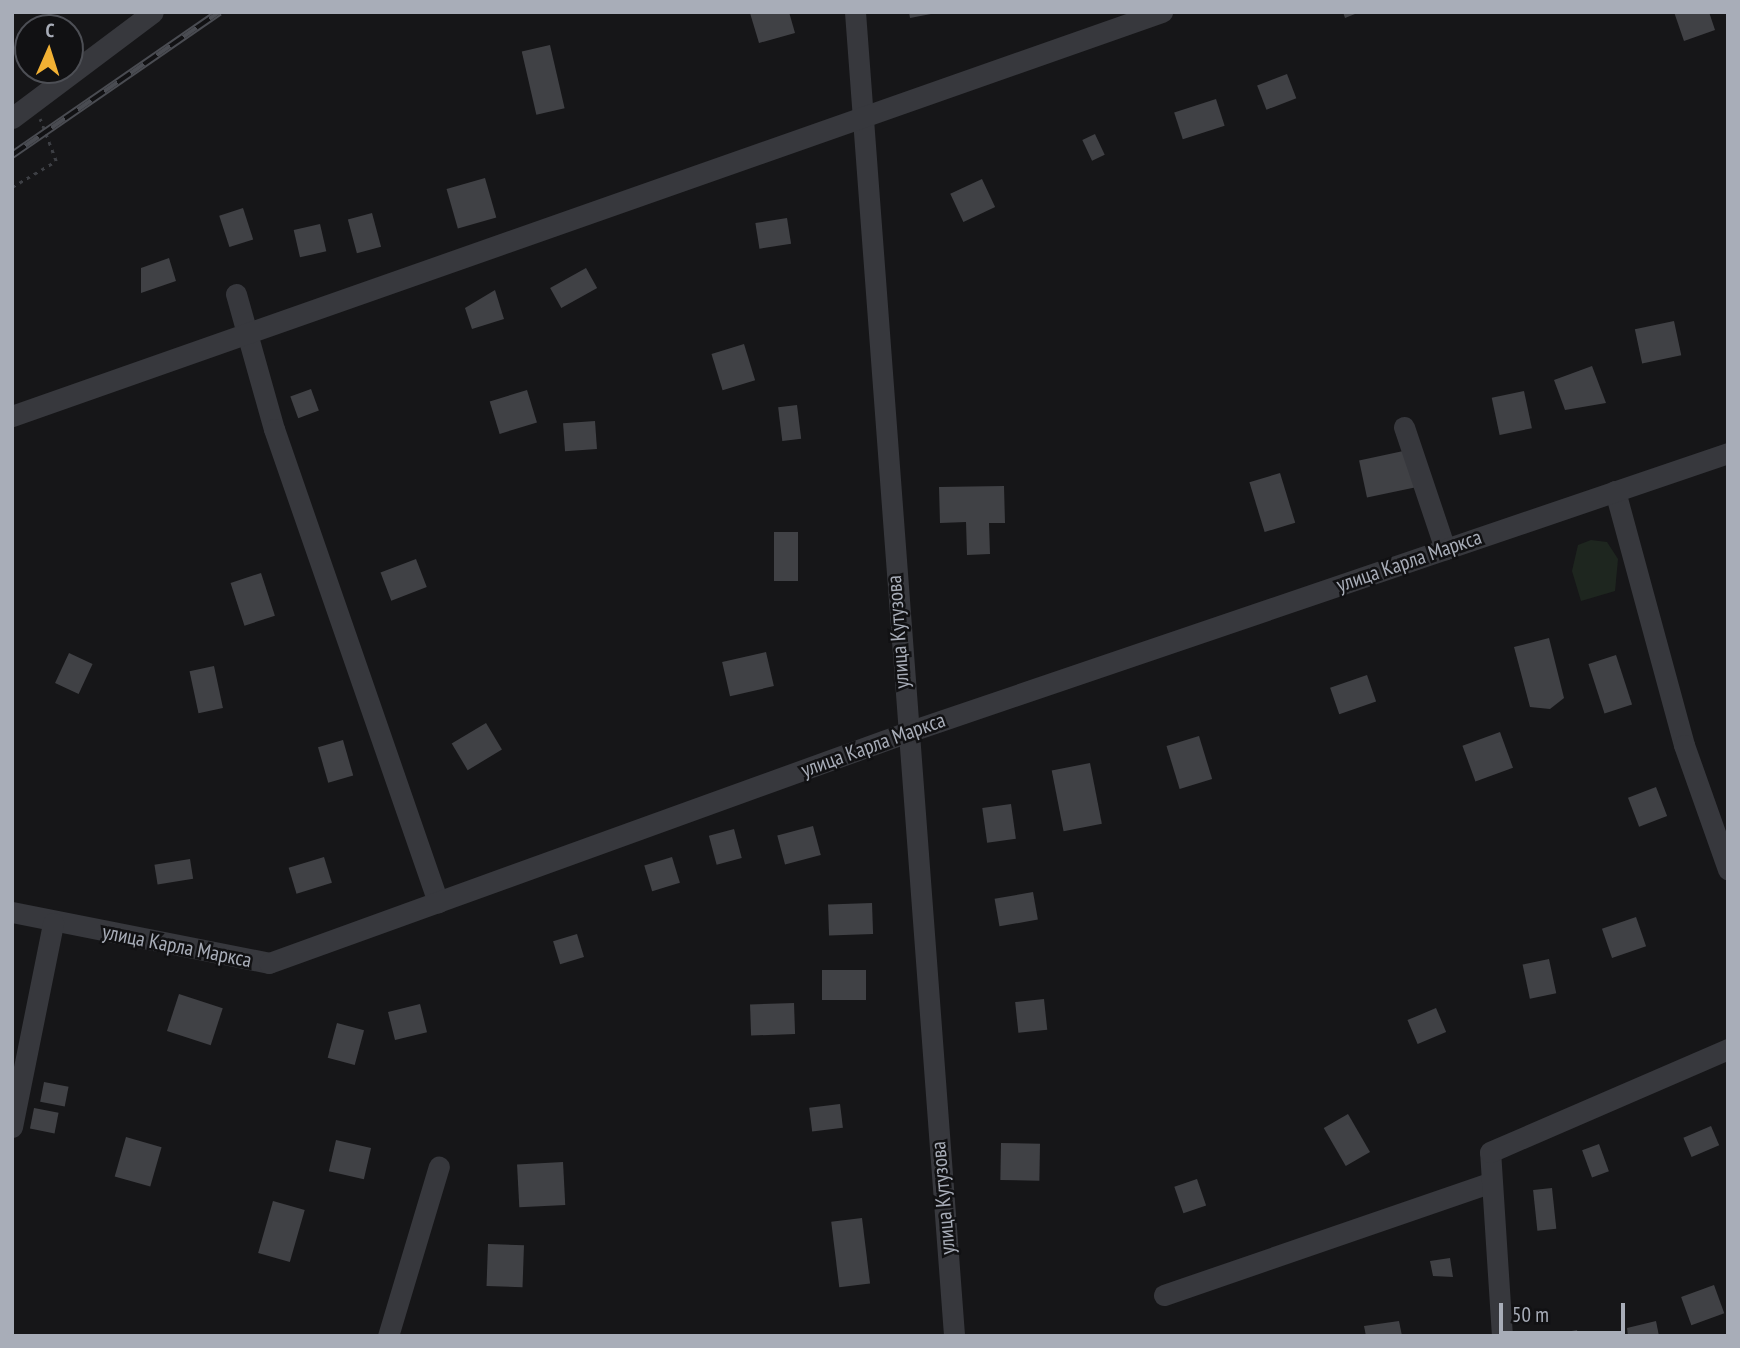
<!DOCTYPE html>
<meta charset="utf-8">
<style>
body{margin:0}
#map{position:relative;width:1740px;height:1348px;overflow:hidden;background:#161618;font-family:"PT Sans Narrow",sans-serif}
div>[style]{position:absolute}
.green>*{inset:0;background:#1e261f}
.building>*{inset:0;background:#404145;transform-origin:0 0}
.path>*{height:2.5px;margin-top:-1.25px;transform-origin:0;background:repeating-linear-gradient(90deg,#3d3f44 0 3.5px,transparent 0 8.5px)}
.minor>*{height:21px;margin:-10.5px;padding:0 10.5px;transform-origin:10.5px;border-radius:10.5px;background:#37383d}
.rail>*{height:8px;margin-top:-4px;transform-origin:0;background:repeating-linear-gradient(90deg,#111113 0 16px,#4a4c52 0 32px);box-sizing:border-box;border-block:2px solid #4a4c52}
span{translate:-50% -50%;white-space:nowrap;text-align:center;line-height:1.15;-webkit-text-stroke:5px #111113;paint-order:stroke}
.street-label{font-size:21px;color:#a8adb8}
.frame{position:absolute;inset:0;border:14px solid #a8adb8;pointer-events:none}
.north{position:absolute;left:14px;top:14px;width:70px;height:70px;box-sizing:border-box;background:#111113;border:2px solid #4d4f55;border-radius:50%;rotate:3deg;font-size:19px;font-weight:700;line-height:28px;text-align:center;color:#a8adb8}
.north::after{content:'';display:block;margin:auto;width:24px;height:32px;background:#f2b134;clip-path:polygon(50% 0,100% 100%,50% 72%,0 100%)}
.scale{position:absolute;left:1499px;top:1303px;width:126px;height:32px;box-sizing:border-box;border:4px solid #a8adb8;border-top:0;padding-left:9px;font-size:21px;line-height:24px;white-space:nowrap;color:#a8adb8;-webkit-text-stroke:5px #111113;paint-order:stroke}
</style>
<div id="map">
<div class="green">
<i style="clip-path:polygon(1591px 540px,1607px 542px,1618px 559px,1615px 591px,1581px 601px,1572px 571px,1578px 545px)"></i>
</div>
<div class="building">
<i style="clip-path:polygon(789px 12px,795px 33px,759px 43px,750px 13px)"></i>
<i style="clip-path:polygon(909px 12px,931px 12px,931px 14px,910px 18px)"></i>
<i style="clip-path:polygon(1343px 12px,1360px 12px,1345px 18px)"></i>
<i style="clip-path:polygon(1674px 12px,1709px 12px,1715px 30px,1684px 41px)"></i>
<i style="left:550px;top:45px;width:65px;height:29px;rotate:77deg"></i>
<i style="left:1287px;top:74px;width:26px;height:32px;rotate:69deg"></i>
<i style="left:1216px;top:99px;width:28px;height:44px;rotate:72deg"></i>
<i style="left:1095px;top:134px;width:23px;height:14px;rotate:65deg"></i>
<i style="left:485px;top:178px;width:41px;height:40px;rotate:74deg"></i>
<i style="left:982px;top:179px;width:31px;height:35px;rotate:65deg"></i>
<i style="left:243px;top:208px;width:33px;height:25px;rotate:72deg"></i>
<i style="left:372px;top:213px;width:35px;height:25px;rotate:75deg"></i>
<i style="left:787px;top:218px;width:26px;height:32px;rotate:81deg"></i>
<i style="left:320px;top:224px;width:28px;height:27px;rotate:77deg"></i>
<i style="clip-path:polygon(169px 258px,176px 281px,141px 293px,141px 268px)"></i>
<i style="left:586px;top:268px;width:23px;height:41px;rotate:61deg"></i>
<i style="clip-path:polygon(495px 290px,504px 319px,472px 329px,465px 308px)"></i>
<i style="left:1674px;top:321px;width:35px;height:40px;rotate:78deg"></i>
<i style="left:744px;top:344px;width:38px;height:34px;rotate:73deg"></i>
<i style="clip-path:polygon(1592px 366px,1606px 403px,1565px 410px,1554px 380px)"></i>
<i style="left:311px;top:389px;width:23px;height:22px;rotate:70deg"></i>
<i style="left:527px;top:390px;width:34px;height:39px;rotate:73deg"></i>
<i style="left:1524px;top:391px;width:38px;height:33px;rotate:78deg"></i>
<i style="left:797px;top:405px;width:34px;height:19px;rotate:83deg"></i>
<i style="left:595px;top:421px;width:28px;height:32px;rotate:86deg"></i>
<i style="left:1408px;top:450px;width:38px;height:50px;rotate:78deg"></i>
<i style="left:1280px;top:473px;width:52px;height:32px;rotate:73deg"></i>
<i style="clip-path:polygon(1004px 486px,1005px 523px,989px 523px,990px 554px,967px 555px,966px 522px,940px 523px,939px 487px)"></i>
<i style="left:774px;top:532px;width:24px;height:49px"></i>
<i style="left:416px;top:559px;width:30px;height:38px;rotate:69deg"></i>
<i style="left:261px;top:573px;width:45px;height:32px;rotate:72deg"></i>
<i style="clip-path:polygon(1549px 638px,1564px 698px,1550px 709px,1530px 707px,1514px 647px)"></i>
<i style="left:766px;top:652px;width:35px;height:45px;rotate:77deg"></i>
<i style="left:69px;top:653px;width:26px;height:33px;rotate:25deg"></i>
<i style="left:1616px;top:655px;width:52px;height:29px;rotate:72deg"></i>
<i style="left:214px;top:666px;width:43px;height:25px;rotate:78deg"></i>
<i style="left:1367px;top:675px;width:28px;height:39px;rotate:71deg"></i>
<i style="left:486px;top:723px;width:31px;height:40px;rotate:59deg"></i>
<i style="left:1500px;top:732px;width:38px;height:40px;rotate:70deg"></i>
<i style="left:1199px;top:736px;width:45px;height:34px;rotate:73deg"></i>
<i style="left:343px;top:740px;width:37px;height:26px;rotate:74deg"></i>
<i style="left:1090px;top:763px;width:62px;height:39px;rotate:79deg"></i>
<i style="left:1656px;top:787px;width:31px;height:30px;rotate:69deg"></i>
<i style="left:1011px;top:804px;width:35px;height:29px;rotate:82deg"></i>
<i style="left:813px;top:826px;width:30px;height:37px;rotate:75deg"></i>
<i style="left:734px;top:829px;width:30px;height:26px;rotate:75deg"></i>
<i style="left:324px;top:857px;width:27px;height:37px;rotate:73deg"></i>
<i style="left:672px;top:857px;width:27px;height:29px;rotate:73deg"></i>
<i style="left:190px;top:859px;width:20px;height:36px;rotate:81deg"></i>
<i style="left:1033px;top:892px;width:28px;height:39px;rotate:80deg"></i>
<i style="left:872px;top:903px;width:31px;height:44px;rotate:88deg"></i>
<i style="left:1636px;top:917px;width:31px;height:36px;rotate:71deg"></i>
<i style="left:577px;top:934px;width:24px;height:25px;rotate:73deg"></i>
<i style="left:1549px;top:959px;width:35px;height:27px;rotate:78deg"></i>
<i style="left:822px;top:970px;width:44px;height:30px"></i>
<i style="left:179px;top:994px;width:46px;height:39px;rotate:18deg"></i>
<i style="left:1044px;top:999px;width:31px;height:29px;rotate:84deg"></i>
<i style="left:794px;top:1003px;width:31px;height:44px;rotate:88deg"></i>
<i style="left:420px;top:1004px;width:29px;height:33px;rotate:76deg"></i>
<i style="left:1436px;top:1008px;width:26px;height:31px;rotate:67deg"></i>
<i style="left:337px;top:1023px;width:28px;height:36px;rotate:15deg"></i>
<i style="left:44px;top:1082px;width:25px;height:20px;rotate:11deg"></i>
<i style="left:840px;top:1104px;width:24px;height:31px;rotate:83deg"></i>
<i style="left:34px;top:1108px;width:25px;height:21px;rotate:11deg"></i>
<i style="left:1348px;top:1114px;width:44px;height:28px;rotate:60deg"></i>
<i style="left:1711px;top:1126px;width:21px;height:30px;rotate:67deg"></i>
<i style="left:126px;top:1137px;width:37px;height:41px;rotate:16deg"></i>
<i style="left:336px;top:1140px;width:36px;height:32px;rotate:13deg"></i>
<i style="left:1001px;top:1143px;width:39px;height:37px;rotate:1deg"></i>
<i style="left:1599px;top:1144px;width:29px;height:18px;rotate:70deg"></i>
<i style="left:563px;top:1162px;width:43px;height:46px;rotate:87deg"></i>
<i style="left:1197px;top:1179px;width:28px;height:24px;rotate:71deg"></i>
<i style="left:1552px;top:1188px;width:41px;height:19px;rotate:84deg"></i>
<i style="left:273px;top:1201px;width:33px;height:54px;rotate:16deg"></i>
<i style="left:862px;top:1218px;width:66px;height:31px;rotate:83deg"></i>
<i style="left:488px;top:1244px;width:36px;height:42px;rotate:2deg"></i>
<i style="clip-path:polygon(1450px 1258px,1453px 1277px,1433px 1276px,1430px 1261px)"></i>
<i style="left:1714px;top:1285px;width:30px;height:35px;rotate:70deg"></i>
<i style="clip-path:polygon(1399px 1321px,1402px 1336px,1366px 1336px,1364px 1326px)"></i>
<i style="clip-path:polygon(1656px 1321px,1659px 1336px,1628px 1336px,1627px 1328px)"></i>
<i style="clip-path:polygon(1577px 1330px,1578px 1336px,1555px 1336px,1555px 1334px)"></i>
</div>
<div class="path">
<i style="left:12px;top:187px;width:51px;rotate:-30.6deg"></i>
<i style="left:56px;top:161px;width:45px;rotate:-110.9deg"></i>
</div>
<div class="minor">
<i style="left:855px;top:12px;width:1328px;rotate:85.72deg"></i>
<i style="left:12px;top:118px;width:176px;rotate:-36.9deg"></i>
<i style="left:236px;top:294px;width:140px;rotate:74.3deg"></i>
<i style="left:274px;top:429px;width:501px;rotate:70.88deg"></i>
<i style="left:12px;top:416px;width:1219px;rotate:-19.36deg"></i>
<i style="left:1404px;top:427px;width:129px;rotate:71.4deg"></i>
<i style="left:1615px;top:491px;width:263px;rotate:74.8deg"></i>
<i style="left:1684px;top:745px;width:132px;rotate:70.5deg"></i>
<i style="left:12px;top:912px;width:262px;rotate:11.2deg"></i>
<i style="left:269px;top:963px;width:676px;rotate:-19.88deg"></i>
<i style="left:905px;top:733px;width:869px;rotate:-18.79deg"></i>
<i style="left:12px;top:1127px;width:208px;rotate:-78.6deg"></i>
<i style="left:1164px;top:1295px;width:345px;rotate:-19deg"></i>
<i style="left:388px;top:1336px;width:177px;rotate:-73.3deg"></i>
<i style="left:1502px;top:1336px;width:184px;rotate:-93.7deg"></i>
<i style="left:1490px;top:1152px;width:259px;rotate:-23.4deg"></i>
</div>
<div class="rail">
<i style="left:12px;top:155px;width:252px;rotate:-34.6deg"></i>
</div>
<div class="street-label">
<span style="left:1409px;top:561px;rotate:-19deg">улица Карла Маркса</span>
<span style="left:898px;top:632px;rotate:-94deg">улица Кутузова</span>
<span style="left:873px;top:745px;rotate:-20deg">улица Карла Маркса</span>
<span style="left:177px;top:946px;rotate:11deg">улица Карла Маркса</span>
<span style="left:943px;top:1198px;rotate:-95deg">улица Кутузова</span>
</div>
<div class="frame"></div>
<div class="north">С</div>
<div class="scale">50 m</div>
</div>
